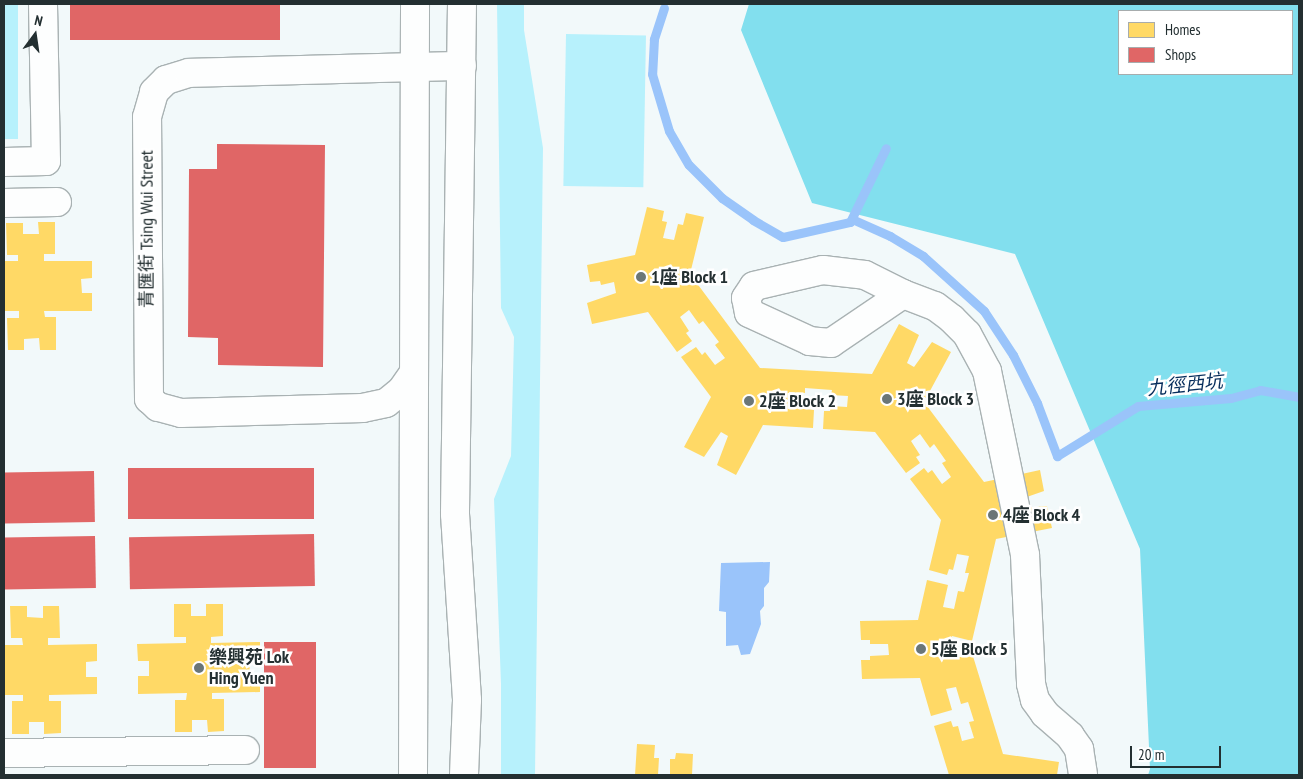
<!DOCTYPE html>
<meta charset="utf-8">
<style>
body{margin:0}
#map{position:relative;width:1303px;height:779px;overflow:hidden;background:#f2f9fa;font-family:"PT Sans Narrow","Noto Sans TC",sans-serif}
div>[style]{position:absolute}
.green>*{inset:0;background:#b7f1fc;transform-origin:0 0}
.forest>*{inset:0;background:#82dfee}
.water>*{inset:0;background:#9ac4fa}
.homes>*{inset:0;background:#ffd966}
.shops>*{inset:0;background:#e06666;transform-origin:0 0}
.stream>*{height:9px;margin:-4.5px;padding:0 4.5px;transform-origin:4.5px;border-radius:4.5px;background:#9ac4fa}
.roads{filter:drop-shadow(1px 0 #a9b2b3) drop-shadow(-1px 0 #a9b2b3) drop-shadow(0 1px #a9b2b3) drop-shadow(0 -1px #a9b2b3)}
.minor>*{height:28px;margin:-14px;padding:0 14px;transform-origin:14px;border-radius:14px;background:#fdfefe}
.major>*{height:28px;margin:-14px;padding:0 14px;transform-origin:14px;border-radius:14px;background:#fdfefe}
.dots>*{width:14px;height:14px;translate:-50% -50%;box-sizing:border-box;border:2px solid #fff;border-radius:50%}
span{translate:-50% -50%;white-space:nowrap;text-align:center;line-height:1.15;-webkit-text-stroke:5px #fff;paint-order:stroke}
.street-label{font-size:18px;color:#232f31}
.poi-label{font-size:18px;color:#232f31;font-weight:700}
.left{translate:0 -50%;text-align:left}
.water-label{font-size:19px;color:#052c5b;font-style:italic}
.frame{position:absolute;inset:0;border:5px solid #232f31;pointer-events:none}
.legend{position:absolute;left:1118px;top:10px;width:175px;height:65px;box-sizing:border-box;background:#fff;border:1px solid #a7acad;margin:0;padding:6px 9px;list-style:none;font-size:15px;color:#232f31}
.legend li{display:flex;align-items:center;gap:10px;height:25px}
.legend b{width:25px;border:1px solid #a7acad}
.north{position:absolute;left:10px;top:10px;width:50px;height:50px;-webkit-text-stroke:4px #fff;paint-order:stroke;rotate:14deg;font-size:14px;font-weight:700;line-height:20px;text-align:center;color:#232f31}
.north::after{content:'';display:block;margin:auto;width:18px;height:22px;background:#232f31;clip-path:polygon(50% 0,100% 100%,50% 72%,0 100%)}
.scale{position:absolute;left:1130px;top:746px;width:91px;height:22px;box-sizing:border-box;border:2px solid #232f31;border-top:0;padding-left:6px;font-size:15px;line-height:18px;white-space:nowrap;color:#232f31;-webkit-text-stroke:4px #fff;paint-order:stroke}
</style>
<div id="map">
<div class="green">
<i style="left:4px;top:4px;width:14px;height:135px"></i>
<i style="clip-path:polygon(497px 4px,524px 4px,524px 30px,543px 148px,535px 775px,501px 775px,501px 684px,494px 499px,511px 456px,514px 337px,501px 308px)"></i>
<i style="left:566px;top:34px;width:80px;height:152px;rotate:1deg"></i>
</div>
<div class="forest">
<i style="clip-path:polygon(evenodd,749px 4px,1299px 4px,1299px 775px,1148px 775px,1150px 769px,1140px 549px,1015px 254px,812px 203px,741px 30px,749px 4px,1119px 11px,1292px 11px,1292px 74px,1119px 74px,1119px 11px)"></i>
</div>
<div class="water">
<i style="clip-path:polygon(770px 562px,769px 582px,764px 588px,764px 606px,760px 611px,761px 624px,750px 654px,741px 655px,738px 645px,726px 646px,726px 612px,719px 611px,721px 563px)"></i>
</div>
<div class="homes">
<i style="clip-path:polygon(193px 4px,214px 4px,215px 21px,204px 21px,203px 12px,193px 12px)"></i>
<i style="clip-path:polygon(223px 4px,245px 4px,245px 12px,234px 12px,234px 21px,224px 21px)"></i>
<i style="clip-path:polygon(647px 207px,664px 211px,662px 221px,667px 222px,663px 238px,674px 240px,678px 224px,683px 225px,686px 213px,704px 217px,690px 274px,760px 368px,872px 374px,899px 324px,919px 335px,907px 363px,914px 367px,932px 342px,951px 352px,924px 402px,984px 482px,1040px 470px,1044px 491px,1015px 501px,1016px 509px,1047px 506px,1052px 528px,996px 539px,972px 641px,952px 636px,953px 659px,972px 653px,1003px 754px,1059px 762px,1057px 775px,949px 775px,934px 726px,951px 721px,953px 727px,958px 726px,962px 741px,974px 738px,969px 722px,974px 721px,968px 702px,961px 704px,956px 687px,946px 689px,952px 710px,931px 716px,920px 678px,862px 679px,861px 660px,870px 660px,870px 656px,889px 655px,888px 644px,870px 644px,870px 640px,861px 640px,860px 621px,918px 620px,927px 580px,948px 585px,943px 607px,954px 609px,958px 591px,964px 592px,969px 573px,965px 573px,969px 556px,957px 554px,953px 570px,949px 569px,947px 575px,929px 570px,941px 520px,910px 479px,924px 468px,928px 473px,932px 470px,942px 484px,951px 477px,942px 463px,946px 461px,934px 444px,930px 448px,920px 434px,911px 441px,920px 455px,916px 457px,920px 463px,906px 473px,875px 432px,823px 429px,824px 411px,830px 411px,831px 406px,847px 407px,848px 396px,831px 395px,832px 390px,805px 388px,805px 393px,789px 392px,788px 404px,804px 405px,804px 409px,814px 410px,813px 428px,763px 425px,736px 475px,717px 465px,728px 436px,721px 432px,704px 457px,684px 447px,711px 397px,681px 357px,696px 347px,702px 355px,705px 352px,715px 365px,725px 358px,715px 345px,719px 342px,703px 321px,699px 324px,689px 310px,680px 317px,689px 331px,686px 333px,692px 341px,677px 352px,648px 312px,592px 324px,587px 303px,616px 293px,614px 282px,601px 285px,600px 281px,590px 282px,587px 265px,635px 255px)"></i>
<i style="clip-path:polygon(38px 222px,55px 222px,55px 254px,44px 254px,44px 261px,92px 261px,92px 278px,81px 279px,82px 293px,92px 293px,92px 311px,44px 311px,45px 317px,56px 317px,56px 350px,40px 350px,39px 338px,24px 339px,24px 350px,8px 350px,7px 318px,19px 318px,19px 311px,4px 311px,4px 261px,18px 261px,18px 255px,7px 255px,6px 223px,23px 223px,23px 234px,39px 234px)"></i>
<i style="clip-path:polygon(174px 604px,191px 604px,191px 616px,206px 616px,206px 604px,223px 604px,223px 636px,211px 637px,211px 643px,260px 642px,260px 660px,249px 660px,250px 675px,260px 675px,260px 692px,212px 693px,212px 699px,224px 699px,224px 731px,208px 732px,207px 720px,192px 720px,192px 732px,175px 732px,175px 700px,186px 700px,187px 693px,138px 694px,138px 676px,149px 676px,149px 661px,138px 661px,137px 644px,186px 643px,186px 637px,174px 637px)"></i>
<i style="clip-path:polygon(10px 606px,27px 606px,27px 617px,43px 618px,43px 606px,59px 606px,60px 638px,48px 638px,48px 645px,97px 644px,97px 661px,86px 662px,86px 677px,97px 677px,97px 694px,49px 695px,49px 701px,61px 701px,61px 733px,44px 734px,44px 722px,29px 722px,29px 734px,12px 734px,12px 701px,23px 701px,23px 695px,4px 695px,4px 645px,23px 645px,22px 638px,11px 638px)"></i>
<i style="clip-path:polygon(637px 744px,655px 745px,654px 758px,659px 758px,658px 775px,635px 775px)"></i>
<i style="clip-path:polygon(676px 753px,693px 754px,692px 775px,670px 775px,670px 759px,675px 759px)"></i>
</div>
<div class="shops">
<i style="left:70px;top:4px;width:210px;height:36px"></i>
<i style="clip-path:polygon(217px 144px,325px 145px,323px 367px,218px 365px,218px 338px,188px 337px,189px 169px,217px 169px)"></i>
<i style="left:314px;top:468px;width:51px;height:186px;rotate:90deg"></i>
<i style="left:94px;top:471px;width:51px;height:90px;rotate:89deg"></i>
<i style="left:314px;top:534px;width:52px;height:185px;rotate:89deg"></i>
<i style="left:95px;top:536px;width:52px;height:91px;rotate:89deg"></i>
<i style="left:264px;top:642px;width:52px;height:126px"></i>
</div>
<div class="stream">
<i style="left:664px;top:8px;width:33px;rotate:108deg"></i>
<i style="left:654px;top:39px;width:35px;rotate:93deg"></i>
<i style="left:652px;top:74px;width:59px;rotate:73.4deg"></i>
<i style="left:669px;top:131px;width:39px;rotate:60deg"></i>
<i style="left:689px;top:165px;width:47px;rotate:45deg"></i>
<i style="left:722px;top:198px;width:38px;rotate:35deg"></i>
<i style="left:753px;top:220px;width:34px;rotate:30deg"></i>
<i style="left:783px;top:237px;width:69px;rotate:-12.6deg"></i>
<i style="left:850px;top:222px;width:82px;rotate:-64.1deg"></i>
<i style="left:852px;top:219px;width:42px;rotate:24.1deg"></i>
<i style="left:890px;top:236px;width:39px;rotate:31deg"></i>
<i style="left:923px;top:256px;width:82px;rotate:42deg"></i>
<i style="left:984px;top:311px;width:53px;rotate:56.6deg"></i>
<i style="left:1013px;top:355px;width:54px;rotate:63.4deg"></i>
<i style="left:1037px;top:403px;width:57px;rotate:69.3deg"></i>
<i style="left:1057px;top:456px;width:95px;rotate:-31.7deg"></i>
<i style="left:1138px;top:406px;width:93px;rotate:-4.9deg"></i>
<i style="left:1231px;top:398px;width:30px;rotate:-15deg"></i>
<i style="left:1260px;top:390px;width:40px;rotate:10deg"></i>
</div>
<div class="roads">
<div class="minor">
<i style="left:4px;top:162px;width:42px;rotate:-1.4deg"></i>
<i style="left:46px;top:161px;width:157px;rotate:-91.1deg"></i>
<i style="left:4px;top:203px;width:53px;rotate:-1.1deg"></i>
<i style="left:823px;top:270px;width:42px;rotate:6.8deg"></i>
<i style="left:865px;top:275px;width:42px;rotate:26.6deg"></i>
<i style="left:903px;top:294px;width:87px;rotate:145.8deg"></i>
<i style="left:831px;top:343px;width:21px;rotate:-175deg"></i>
<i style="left:810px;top:341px;width:67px;rotate:-155.3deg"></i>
<i style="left:749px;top:313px;width:15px;rotate:-101deg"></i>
<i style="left:746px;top:298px;width:14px;rotate:-56deg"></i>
<i style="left:754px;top:286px;width:71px;rotate:-13.1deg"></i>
<i style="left:903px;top:294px;width:34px;rotate:21deg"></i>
<i style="left:935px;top:306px;width:21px;rotate:37deg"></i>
<i style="left:952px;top:319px;width:21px;rotate:45deg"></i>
<i style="left:967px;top:334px;width:42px;rotate:61.6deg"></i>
<i style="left:987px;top:371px;width:188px;rotate:78.3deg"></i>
<i style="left:1025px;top:555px;width:129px;rotate:87.3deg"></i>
<i style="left:1031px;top:684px;width:16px;rotate:76deg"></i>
<i style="left:1035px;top:700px;width:17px;rotate:54deg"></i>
<i style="left:1045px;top:714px;width:33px;rotate:41deg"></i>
<i style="left:1070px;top:736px;width:16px;rotate:55deg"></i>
<i style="left:1079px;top:749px;width:26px;rotate:81deg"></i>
<i style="left:413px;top:374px;width:21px;rotate:125deg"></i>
<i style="left:401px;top:391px;width:19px;rotate:141deg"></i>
<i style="left:386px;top:403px;width:24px;rotate:168deg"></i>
<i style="left:363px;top:408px;width:182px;rotate:178.4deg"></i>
<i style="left:181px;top:413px;width:24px;rotate:-165deg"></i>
<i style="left:158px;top:407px;width:12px;rotate:-138deg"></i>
<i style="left:149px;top:399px;width:282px;rotate:-90.4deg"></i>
<i style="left:147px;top:117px;width:26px;rotate:-74deg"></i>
<i style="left:154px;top:92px;width:17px;rotate:-45deg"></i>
<i style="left:166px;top:80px;width:24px;rotate:-17deg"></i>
<i style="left:189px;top:73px;width:273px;rotate:-1.5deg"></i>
<i style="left:4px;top:753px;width:241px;rotate:-0.7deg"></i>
</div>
<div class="major">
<i style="left:462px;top:4px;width:510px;rotate:90.79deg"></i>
<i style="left:455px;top:514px;width:186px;rotate:86.3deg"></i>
<i style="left:467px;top:700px;width:75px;rotate:92.3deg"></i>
<i style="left:413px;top:775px;width:771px;rotate:-89.85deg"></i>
</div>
</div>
<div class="dots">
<i style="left:641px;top:277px;background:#6b7677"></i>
<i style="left:887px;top:399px;background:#6b7677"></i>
<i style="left:749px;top:401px;background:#6b7677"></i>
<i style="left:993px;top:515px;background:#6b7677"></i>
<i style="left:921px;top:649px;background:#6b7677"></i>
<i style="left:199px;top:668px;background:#6b7677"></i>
</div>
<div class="street-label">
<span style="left:147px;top:229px;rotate:-90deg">青匯街 Tsing Wui Street</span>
</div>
<div class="poi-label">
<span class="left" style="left:651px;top:277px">1座 Block 1</span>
<span class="left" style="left:897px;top:399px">3座 Block 3</span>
<span class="left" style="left:759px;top:401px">2座 Block 2</span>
<span class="left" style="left:1003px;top:515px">4座 Block 4</span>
<span class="left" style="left:931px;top:649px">5座 Block 5</span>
<span class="left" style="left:209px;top:668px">樂興苑 Lok<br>Hing Yuen</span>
</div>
<div class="water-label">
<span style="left:1185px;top:385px;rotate:-6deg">九徑西坑</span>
</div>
<div class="frame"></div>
<ul class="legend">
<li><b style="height:14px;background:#ffd966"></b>Homes</li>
<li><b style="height:14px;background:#e06666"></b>Shops</li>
</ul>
<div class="north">N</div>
<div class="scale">20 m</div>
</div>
